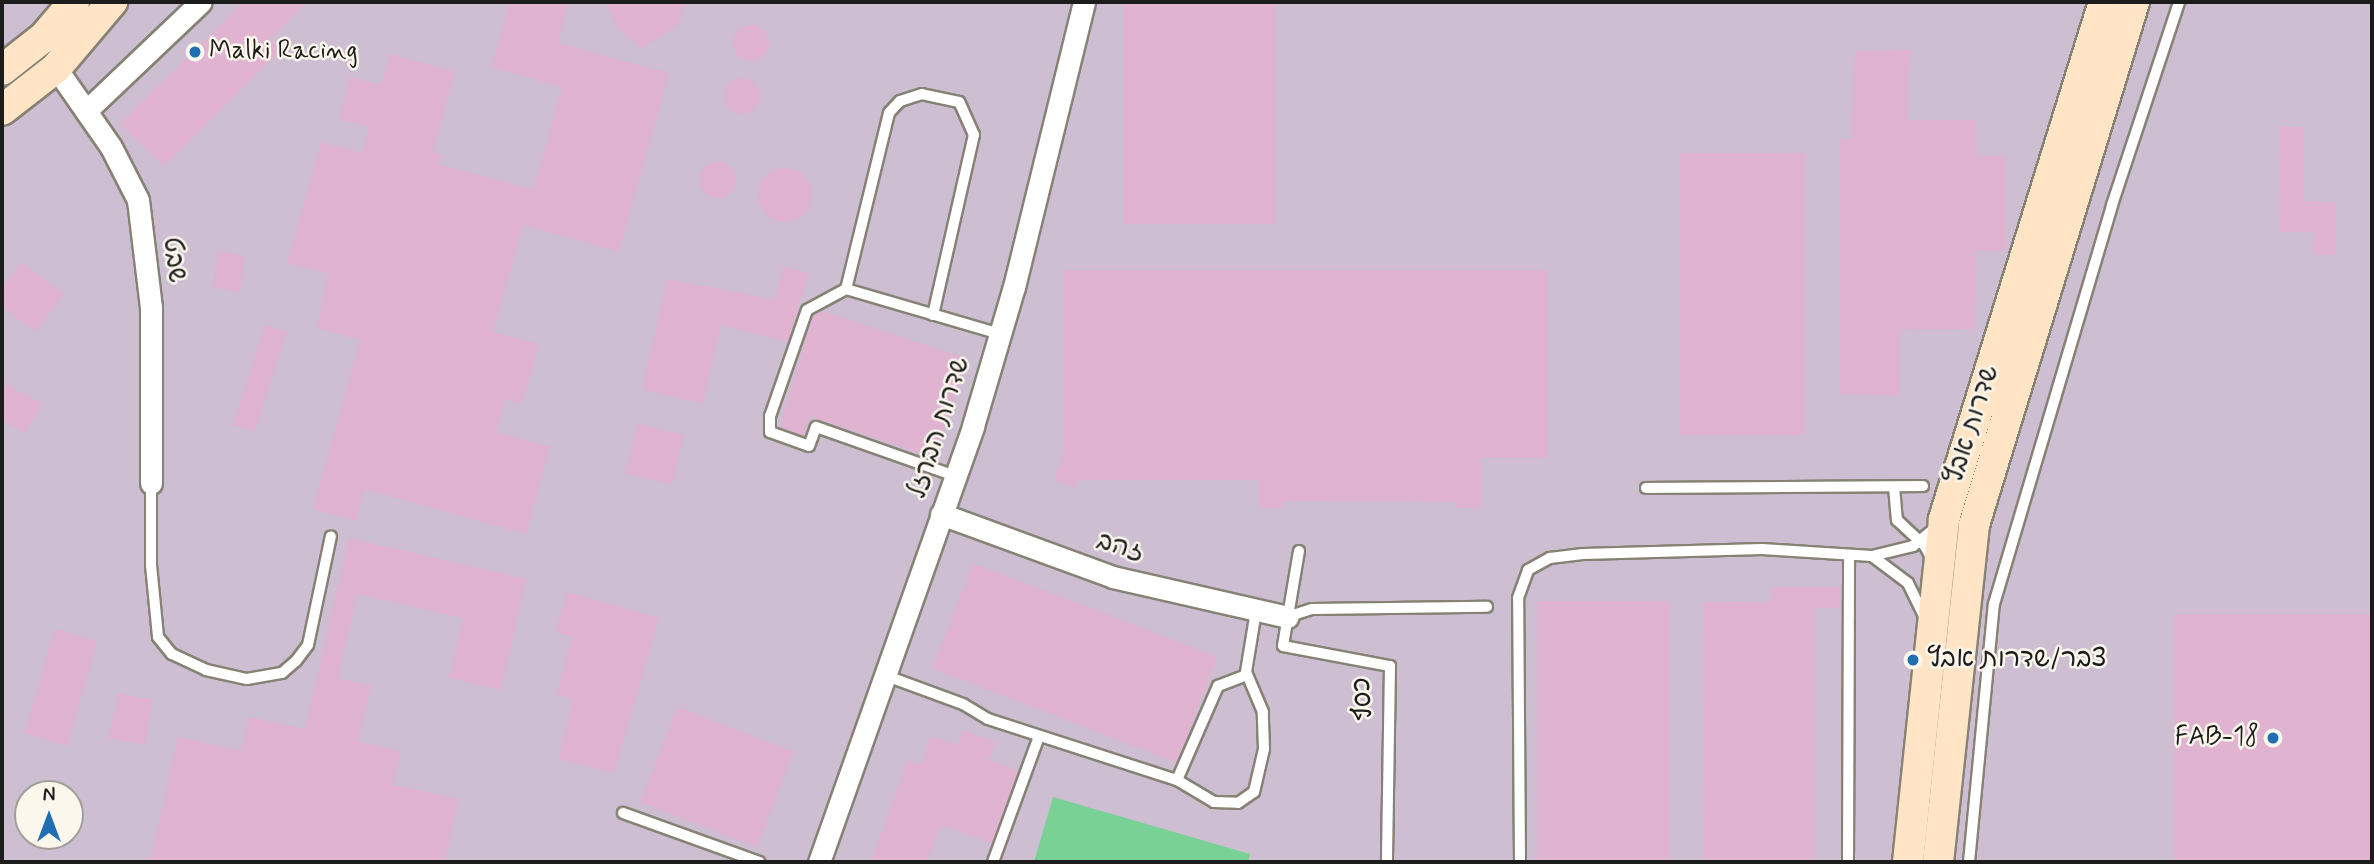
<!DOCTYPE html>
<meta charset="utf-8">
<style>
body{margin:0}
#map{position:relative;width:2374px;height:864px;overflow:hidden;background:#efe9cd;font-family:Mynerve,"Playpen Sans Hebrew",sans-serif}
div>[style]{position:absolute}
.industrial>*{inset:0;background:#cdbed2}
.green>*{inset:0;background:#7ad195}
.building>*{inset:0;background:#e0b3d0;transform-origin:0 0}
.round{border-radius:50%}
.roads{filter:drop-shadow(2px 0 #868274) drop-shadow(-2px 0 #868274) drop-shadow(0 2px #868274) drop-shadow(0 -2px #868274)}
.lane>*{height:10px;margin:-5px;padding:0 5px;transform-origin:5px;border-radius:5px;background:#fff}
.street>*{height:21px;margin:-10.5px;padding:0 10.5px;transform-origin:10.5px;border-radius:10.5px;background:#fff}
.secondary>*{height:30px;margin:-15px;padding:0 15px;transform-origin:15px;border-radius:15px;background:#ffe4c6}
.dots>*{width:19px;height:19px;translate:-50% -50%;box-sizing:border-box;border:4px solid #fbf7ec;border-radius:50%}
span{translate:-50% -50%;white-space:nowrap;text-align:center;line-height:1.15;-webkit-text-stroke:5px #fbf7ec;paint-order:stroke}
.poi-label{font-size:26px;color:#1c1c1c}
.left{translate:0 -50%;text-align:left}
.right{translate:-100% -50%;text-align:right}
.street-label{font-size:26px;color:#1c1c1c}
.frame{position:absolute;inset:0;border:4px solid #1c1c1c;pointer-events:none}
.north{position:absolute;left:14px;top:780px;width:70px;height:70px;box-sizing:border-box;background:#fbf7ec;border:2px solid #a29f99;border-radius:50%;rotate:0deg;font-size:19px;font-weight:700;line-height:28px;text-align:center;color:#1c1c1c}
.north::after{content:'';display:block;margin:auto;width:24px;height:32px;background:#1f6fb2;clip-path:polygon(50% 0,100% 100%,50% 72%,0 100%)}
</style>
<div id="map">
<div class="industrial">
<i style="clip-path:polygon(evenodd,2px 2px,2372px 2px,2372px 862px,2px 862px,2px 2px,28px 794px,70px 794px,70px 836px,28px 836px,28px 794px)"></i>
</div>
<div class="green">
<i style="clip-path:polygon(1053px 797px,1250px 854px,1248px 862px,1034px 862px)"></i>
</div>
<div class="building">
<i style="clip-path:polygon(243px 2px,307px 2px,270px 39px,281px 50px,164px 167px,120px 124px)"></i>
<i style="clip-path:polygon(510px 2px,569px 2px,558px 43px,669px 73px,619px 252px,523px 225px,493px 332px,539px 344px,522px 404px,506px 399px,496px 432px,550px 447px,526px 534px,365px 489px,356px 521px,313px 509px,360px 340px,317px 328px,328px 274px,287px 263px,321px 142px,362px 153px,369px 127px,339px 119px,350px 77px,381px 85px,390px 54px,455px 72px,433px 152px,442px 154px,439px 164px,533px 190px,562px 87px,491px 67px)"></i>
<i style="clip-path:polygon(606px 2px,686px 2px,678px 25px,642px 48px,618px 29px)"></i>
<i style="left:1123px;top:2px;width:153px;height:222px"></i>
<i class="round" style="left:733px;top:25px;width:36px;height:36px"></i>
<i style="clip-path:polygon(1910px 50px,1907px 120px,1976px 120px,1977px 157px,2006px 155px,2006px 251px,1976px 251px,1975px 329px,1900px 330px,1899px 396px,1840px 394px,1840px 140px,1851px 139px,1855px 51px)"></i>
<i class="round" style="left:724px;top:78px;width:36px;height:36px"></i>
<i style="clip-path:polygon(2280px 127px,2304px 127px,2303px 201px,2336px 202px,2335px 255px,2313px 255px,2314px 232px,2279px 232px)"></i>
<i style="left:1680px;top:153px;width:125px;height:282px"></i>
<i class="round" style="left:700px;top:162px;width:36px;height:36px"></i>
<i class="round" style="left:758px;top:168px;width:54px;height:54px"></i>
<i style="left:218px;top:252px;width:27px;height:36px;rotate:8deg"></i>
<i style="clip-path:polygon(21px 262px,64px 294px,36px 332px,2px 307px,2px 288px)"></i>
<i style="clip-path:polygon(783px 267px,809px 273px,788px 342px,721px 325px,703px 403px,642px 390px,667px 279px,775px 300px)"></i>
<i style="clip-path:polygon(1064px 270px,1547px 270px,1547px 458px,1481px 458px,1481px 508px,1457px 508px,1457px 502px,1283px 501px,1283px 508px,1259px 508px,1259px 480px,1078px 480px,1075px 488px,1054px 480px,1064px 453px)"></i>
<i style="clip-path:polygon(823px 311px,968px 359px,939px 446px,926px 442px,922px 454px,810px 416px,804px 436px,780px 427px,813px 315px)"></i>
<i style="left:265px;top:325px;width:23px;height:105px;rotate:18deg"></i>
<i style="clip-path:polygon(2px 382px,42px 404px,25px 433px,2px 420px)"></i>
<i style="left:637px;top:424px;width:48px;height:51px;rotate:13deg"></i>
<i style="clip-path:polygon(349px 538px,526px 579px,501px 690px,449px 678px,463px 618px,357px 594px,338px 678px,371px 686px,358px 742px,401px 751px,393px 785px,459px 799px,445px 862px,150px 862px,178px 737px,241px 751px,249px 717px,305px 729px)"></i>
<i style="left:973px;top:563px;width:262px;height:113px;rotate:21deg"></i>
<i style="clip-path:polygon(1772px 587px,1840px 587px,1840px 608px,1815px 608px,1815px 862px,1704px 862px,1703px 602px,1772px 602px)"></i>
<i style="clip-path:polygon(567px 592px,659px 618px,614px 773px,558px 759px,573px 699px,556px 694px,572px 637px,555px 632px)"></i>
<i style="left:1537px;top:601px;width:133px;height:261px"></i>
<i style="left:2174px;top:614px;width:198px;height:248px"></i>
<i style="left:55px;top:629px;width:44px;height:109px;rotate:16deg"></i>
<i style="left:118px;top:693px;width:36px;height:46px;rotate:11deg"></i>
<i style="left:677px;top:707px;width:125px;height:102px;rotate:21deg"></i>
<i style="clip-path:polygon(963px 730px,996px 742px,989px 760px,1018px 771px,992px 843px,941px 825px,927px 862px,871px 862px,907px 761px,921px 765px,931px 736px,958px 745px)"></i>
</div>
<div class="roads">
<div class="lane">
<i style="left:846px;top:289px;width:44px;rotate:151.7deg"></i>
<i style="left:807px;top:310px;width:112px;rotate:109.2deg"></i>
<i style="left:770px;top:416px;width:16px;rotate:90deg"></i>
<i style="left:770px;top:432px;width:41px;rotate:19.7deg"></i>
<i style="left:809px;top:446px;width:20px;rotate:-70deg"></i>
<i style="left:816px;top:427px;width:147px;rotate:19.4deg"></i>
<i style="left:933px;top:315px;width:185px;rotate:-77.2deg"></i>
<i style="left:974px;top:135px;width:36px;rotate:-114deg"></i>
<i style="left:959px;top:102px;width:38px;rotate:-168deg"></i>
<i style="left:922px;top:94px;width:23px;rotate:162deg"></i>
<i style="left:900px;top:101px;width:16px;rotate:133deg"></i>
<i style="left:889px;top:113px;width:181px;rotate:103.7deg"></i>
<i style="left:846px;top:289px;width:160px;rotate:16.3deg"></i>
<i style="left:151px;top:483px;width:82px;rotate:90deg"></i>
<i style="left:151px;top:565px;width:72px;rotate:84.4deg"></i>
<i style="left:158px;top:637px;width:22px;rotate:51deg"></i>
<i style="left:172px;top:654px;width:38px;rotate:25deg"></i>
<i style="left:206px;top:670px;width:42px;rotate:12.4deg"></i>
<i style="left:247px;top:679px;width:36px;rotate:-10deg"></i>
<i style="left:282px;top:673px;width:18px;rotate:-41deg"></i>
<i style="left:296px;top:661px;width:20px;rotate:-53deg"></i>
<i style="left:308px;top:645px;width:111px;rotate:-78.1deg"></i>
<i style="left:1894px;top:487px;width:33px;rotate:85deg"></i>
<i style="left:1897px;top:520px;width:38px;rotate:43deg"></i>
<i style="left:1925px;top:546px;width:16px;rotate:63deg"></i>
<i style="left:1646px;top:488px;width:277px;rotate:-0.4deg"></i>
<i style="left:1299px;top:551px;width:96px;rotate:99.6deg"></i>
<i style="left:1283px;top:646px;width:109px;rotate:10.6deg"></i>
<i style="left:1390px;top:666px;width:196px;rotate:90.9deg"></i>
<i style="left:1287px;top:617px;width:26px;rotate:-18deg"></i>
<i style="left:1312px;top:609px;width:175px;rotate:-0.7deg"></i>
<i style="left:1925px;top:618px;width:39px;rotate:-116deg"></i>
<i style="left:1908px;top:583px;width:45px;rotate:-143.1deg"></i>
<i style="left:1872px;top:556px;width:42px;rotate:-13.7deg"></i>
<i style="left:1913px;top:546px;width:32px;rotate:-39deg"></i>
<i style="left:884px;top:675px;width:84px;rotate:20.2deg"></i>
<i style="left:963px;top:704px;width:29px;rotate:31deg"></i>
<i style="left:988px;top:719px;width:199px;rotate:17.9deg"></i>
<i style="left:1177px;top:780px;width:43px;rotate:30.7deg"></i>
<i style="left:1214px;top:802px;width:24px;rotate:2deg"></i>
<i style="left:1238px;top:803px;width:19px;rotate:-35deg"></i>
<i style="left:1254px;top:792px;width:44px;rotate:-76.9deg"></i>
<i style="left:1264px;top:749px;width:37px;rotate:-92deg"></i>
<i style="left:1263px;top:712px;width:43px;rotate:-113deg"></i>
<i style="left:1246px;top:672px;width:62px;rotate:-80.7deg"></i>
<i style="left:1177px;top:780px;width:103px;rotate:-66.4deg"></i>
<i style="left:1218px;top:686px;width:30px;rotate:-21deg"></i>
<i style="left:623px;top:813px;width:145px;rotate:19.8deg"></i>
<i style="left:993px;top:862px;width:134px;rotate:-69.9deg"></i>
<i style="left:1520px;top:862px;width:264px;rotate:-90.4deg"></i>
<i style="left:1518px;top:598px;width:30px;rotate:-70deg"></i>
<i style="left:1528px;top:570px;width:25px;rotate:-29deg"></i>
<i style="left:1550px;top:558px;width:33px;rotate:-7deg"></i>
<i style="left:1583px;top:554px;width:179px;rotate:-1.6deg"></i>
<i style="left:1762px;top:549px;width:110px;rotate:3.6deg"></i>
<i style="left:1848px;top:862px;width:307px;rotate:-89.8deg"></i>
<i style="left:1969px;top:862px;width:259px;rotate:-84.5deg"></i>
<i style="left:1994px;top:604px;width:416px;rotate:-73.5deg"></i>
<i style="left:2112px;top:205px;width:214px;rotate:-71.7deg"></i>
</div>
<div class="street">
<i style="left:56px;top:68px;width:96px;rotate:55.2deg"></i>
<i style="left:111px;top:147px;width:59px;rotate:63deg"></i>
<i style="left:138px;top:200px;width:108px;rotate:83.1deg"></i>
<i style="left:151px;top:307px;width:176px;rotate:90deg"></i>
<i style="left:86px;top:111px;width:158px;rotate:-43.5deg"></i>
<i style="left:941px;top:514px;width:183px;rotate:20.1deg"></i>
<i style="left:1113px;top:577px;width:179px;rotate:12.9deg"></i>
<i style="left:819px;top:862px;width:462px;rotate:-70.5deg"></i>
<i style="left:973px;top:426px;width:145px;rotate:-73.6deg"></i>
<i style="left:1014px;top:287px;width:293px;rotate:-76.2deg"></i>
</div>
<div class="secondary">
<i style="left:2px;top:70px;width:53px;rotate:-38.2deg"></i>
<i style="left:44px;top:37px;width:46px;rotate:-49.4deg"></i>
<i style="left:2px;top:110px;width:68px;rotate:-37.9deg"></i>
<i style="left:56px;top:68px;width:87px;rotate:-49.7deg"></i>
<i style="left:1908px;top:862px;width:345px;rotate:-84deg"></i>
<i style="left:1944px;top:519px;width:541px;rotate:-72.8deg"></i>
<i style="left:1938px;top:862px;width:339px;rotate:-83.9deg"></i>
<i style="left:1974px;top:525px;width:547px;rotate:-72.99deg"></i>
</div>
</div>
<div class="dots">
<i style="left:195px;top:52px;background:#1f6fb2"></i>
<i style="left:1913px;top:660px;background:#1f6fb2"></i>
<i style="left:2273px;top:738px;background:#1f6fb2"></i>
</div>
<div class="poi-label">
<span class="left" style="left:209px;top:52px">Malki Racing</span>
<span class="left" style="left:1927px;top:660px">צבר/שדרות אבץ</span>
<span class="right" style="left:2259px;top:738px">FAB-18</span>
</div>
<div class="street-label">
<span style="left:173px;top:260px;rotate:83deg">שבט</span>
<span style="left:1973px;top:425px;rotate:-72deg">שדרות אבץ</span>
<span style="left:940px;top:428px;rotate:-72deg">שדרות הברזל</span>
<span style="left:1120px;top:548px;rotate:17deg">זהב</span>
<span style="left:1364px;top:699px;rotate:-94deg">כסף</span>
</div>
<div class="frame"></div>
<div class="north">N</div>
</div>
